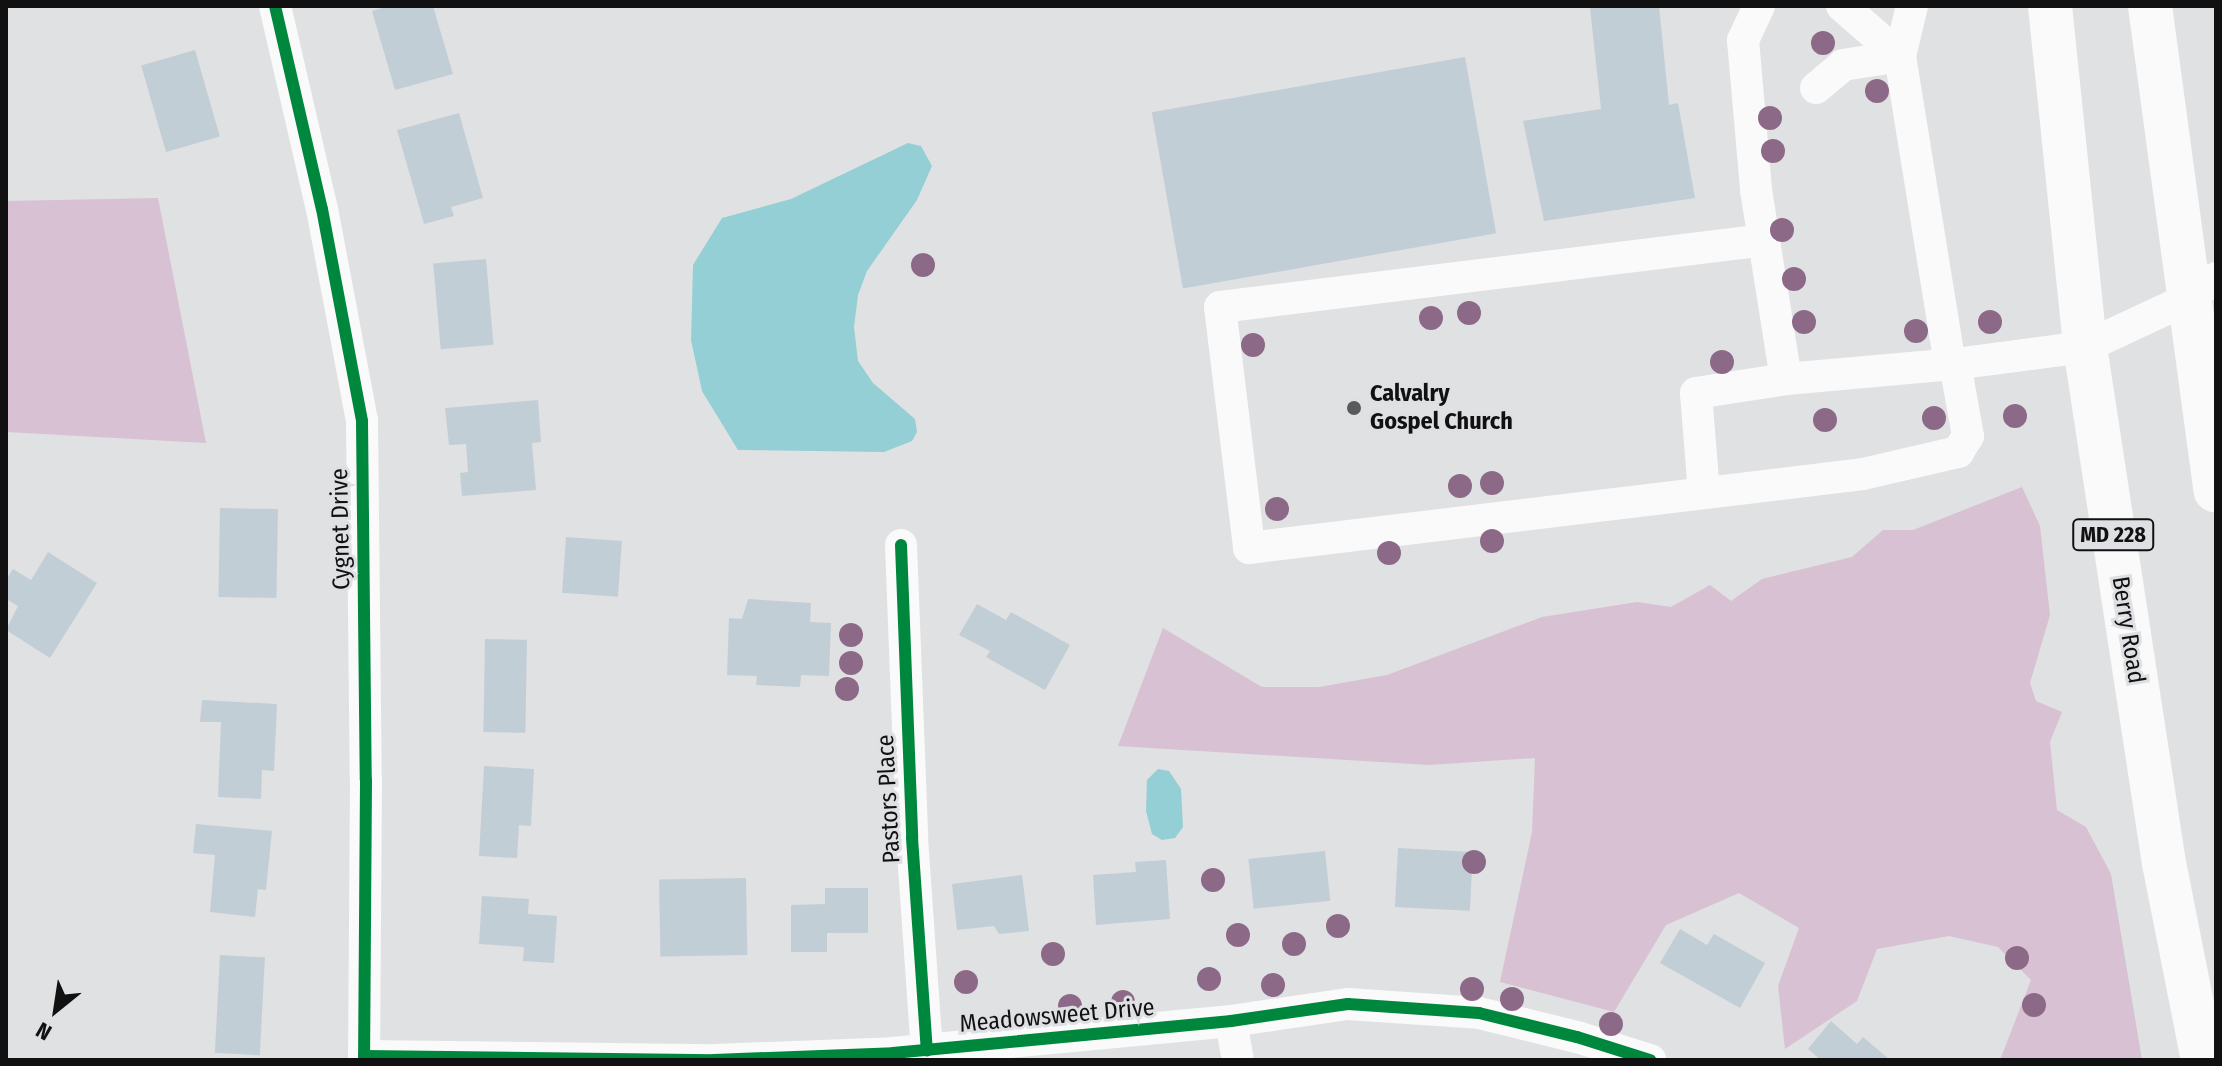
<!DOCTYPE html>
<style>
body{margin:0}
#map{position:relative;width:2222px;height:1066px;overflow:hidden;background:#e0e1e2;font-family:"Fira Sans Condensed",sans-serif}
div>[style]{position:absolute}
.green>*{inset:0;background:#d8c1d3}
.water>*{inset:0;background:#93cfd5}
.building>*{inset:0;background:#c2ced6;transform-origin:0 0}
.minor>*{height:32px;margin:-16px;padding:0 16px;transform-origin:16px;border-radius:16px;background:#fafafb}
.highway>*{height:44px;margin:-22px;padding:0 22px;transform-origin:22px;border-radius:22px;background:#fafafb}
.cycleway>*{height:12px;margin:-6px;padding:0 6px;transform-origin:6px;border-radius:6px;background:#00873e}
.trees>*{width:24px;height:24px;margin:-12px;border-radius:50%;background:#8d6988}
.dots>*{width:22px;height:22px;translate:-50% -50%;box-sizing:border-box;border:4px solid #dfe0e3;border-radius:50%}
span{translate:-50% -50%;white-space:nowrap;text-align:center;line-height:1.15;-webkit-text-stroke:6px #dfe0e3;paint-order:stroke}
.shield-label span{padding:2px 6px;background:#dfe0e3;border:2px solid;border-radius:6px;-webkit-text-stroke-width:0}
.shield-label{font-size:22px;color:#111112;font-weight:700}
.poi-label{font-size:24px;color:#111112;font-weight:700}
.left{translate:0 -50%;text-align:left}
.street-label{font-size:24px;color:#111112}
.frame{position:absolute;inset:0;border:8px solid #111112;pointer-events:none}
.north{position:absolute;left:16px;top:970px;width:80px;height:80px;-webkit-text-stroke:6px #dfe0e3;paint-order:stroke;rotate:210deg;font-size:22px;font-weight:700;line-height:32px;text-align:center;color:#111112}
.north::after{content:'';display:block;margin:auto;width:28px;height:36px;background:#111112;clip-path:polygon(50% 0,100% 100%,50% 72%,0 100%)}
</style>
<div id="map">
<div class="green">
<i style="clip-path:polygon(158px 198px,206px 443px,6px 432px,6px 201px)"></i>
<i style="clip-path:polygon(2022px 487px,2040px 526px,2050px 615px,2030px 683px,2036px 701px,2062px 712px,2050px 742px,2057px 810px,2086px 827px,2111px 874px,2142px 1060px,2000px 1060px,2031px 980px,1998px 947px,1949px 936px,1877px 949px,1857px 1001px,1785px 1049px,1778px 986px,1799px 928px,1739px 893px,1666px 925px,1614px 1012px,1500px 982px,1532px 832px,1535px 758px,1429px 765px,1118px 746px,1163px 628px,1262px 687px,1319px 687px,1387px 675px,1542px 617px,1637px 602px,1671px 607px,1710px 585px,1731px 601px,1762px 579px,1852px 557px,1883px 530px,1913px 530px)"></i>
</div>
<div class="water">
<i style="clip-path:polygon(908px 143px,921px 146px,932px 166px,917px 200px,867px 271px,858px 295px,854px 327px,858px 361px,873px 383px,915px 419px,917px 432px,912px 441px,884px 452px,738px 450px,702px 391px,691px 340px,693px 265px,722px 218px,791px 199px)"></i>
<i style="clip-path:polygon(1158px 769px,1169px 771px,1181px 789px,1183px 827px,1175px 838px,1162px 840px,1152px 834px,1146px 811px,1147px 780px)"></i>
</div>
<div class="building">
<i style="clip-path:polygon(389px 6px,433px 6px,453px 74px,395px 90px,372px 11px)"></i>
<i style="clip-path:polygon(1607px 6px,1659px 6px,1669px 105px,1678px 103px,1695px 198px,1544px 221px,1523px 121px,1601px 109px,1590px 8px)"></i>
<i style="left:195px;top:50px;width:90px;height:56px;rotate:74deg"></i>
<i style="left:1465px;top:57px;width:179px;height:318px;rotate:80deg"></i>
<i style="clip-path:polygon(459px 113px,483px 198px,451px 207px,454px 216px,424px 224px,397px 130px)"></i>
<i style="left:486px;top:259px;width:86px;height:53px;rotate:85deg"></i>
<i style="clip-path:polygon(538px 400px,541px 442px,532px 443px,536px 490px,462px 496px,460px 473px,468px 472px,466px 444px,449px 445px,445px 408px)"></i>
<i style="left:220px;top:508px;width:58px;height:89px;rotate:1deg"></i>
<i style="left:566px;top:537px;width:56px;height:56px;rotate:4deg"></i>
<i style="clip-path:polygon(48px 552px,97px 583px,50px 658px,6px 630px,18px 606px,6px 599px,6px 580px,13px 569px,31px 580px)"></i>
<i style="clip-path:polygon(748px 599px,811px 603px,810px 622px,831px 623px,829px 676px,801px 675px,800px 687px,756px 685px,757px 676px,727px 675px,729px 618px,742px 619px)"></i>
<i style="clip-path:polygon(977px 604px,1006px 620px,1011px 612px,1070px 645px,1045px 690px,986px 657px,990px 651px,959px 635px)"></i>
<i style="left:485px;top:639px;width:42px;height:93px;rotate:1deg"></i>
<i style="clip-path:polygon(202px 700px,277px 704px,274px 771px,262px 770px,261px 799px,218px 797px,221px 722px,200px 722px)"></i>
<i style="clip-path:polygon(484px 766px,534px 769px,531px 826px,519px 825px,517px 858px,479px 856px)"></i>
<i style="clip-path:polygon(196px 824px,272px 831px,266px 890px,258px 889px,255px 917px,210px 912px,215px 855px,193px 853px)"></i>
<i style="left:1398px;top:848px;width:75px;height:59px;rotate:3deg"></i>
<i style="left:1325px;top:851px;width:50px;height:77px;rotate:84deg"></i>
<i style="clip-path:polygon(1166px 860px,1170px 919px,1096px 925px,1093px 875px,1136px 872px,1135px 862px)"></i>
<i style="clip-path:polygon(1022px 875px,1029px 931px,999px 934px,994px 926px,957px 930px,952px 884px)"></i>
<i style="left:746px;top:878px;width:77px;height:87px;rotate:89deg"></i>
<i style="clip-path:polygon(825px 888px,868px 888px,868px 933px,827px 933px,827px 952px,791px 952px,791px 905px,825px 904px)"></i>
<i style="clip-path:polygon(482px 896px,529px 899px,528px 914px,557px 916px,554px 963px,523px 961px,524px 947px,479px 944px)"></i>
<i style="clip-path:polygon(1680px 929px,1707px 945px,1714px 934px,1765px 963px,1740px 1008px,1660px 963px)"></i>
<i style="left:220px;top:955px;width:45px;height:98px;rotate:3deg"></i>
<i style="clip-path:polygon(1831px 1021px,1857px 1044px,1863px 1037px,1890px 1060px,1821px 1060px,1808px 1049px)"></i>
</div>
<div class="minor">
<i style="left:275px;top:6px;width:208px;rotate:77deg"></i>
<i style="left:322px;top:209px;width:216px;rotate:79.3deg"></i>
<i style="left:362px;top:421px;width:359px;rotate:89.4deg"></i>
<i style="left:366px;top:780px;width:280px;rotate:90.4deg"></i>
<i style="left:1759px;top:6px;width:38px;rotate:115deg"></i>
<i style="left:1743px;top:40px;width:151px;rotate:85deg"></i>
<i style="left:1756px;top:190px;width:191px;rotate:81deg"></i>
<i style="left:1842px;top:6px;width:77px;rotate:40.8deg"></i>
<i style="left:1912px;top:6px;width:51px;rotate:103.5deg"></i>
<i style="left:1900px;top:56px;width:313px;rotate:80.8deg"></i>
<i style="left:1816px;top:88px;width:35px;rotate:-40deg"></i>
<i style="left:1843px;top:65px;width:58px;rotate:-9deg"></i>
<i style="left:1765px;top:240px;width:549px;rotate:172.99deg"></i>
<i style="left:1220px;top:307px;width:243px;rotate:83.1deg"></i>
<i style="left:1249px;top:548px;width:618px;rotate:-6.87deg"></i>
<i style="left:1863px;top:474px;width:98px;rotate:-13deg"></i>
<i style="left:1958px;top:452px;width:19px;rotate:-58deg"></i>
<i style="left:1968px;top:436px;width:73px;rotate:-100.2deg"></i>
<i style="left:1704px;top:493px;width:100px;rotate:-94.6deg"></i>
<i style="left:1696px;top:393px;width:91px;rotate:-8.8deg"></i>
<i style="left:1786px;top:379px;width:170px;rotate:-5.1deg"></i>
<i style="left:1955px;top:364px;width:131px;rotate:-7.5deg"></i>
<i style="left:2085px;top:347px;width:114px;rotate:-25deg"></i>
<i style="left:2188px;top:299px;width:35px;rotate:-37deg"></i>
<i style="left:901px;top:545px;width:293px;rotate:87.8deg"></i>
<i style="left:912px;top:838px;width:213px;rotate:86deg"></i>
<i style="left:1231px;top:1021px;width:40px;rotate:80deg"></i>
<i style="left:364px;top:1056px;width:350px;rotate:0.7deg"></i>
<i style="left:714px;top:1060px;width:179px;rotate:-2.2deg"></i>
<i style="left:893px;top:1053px;width:340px;rotate:-5.4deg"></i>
<i style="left:1231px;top:1021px;width:118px;rotate:-8.3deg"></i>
<i style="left:1348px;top:1004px;width:131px;rotate:3.9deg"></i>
<i style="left:1479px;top:1013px;width:101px;rotate:13.8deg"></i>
<i style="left:1577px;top:1037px;width:77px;rotate:17.5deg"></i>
</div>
<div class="highway">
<i style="left:2050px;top:6px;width:343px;rotate:84.1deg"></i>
<i style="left:2085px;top:347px;width:522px;rotate:81.3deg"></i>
<i style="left:2164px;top:863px;width:201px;rotate:78.8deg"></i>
<i style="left:2150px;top:6px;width:489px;rotate:82.3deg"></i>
</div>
<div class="cycleway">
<i style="left:275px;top:6px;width:208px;rotate:77deg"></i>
<i style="left:322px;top:209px;width:216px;rotate:79.3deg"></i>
<i style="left:362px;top:421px;width:359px;rotate:89.4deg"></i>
<i style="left:366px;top:780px;width:280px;rotate:90.4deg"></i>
<i style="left:901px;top:545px;width:293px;rotate:87.8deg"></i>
<i style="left:912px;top:838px;width:213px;rotate:86deg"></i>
<i style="left:364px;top:1056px;width:350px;rotate:0.7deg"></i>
<i style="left:714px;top:1060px;width:179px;rotate:-2.2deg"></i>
<i style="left:893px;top:1053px;width:340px;rotate:-5.4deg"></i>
<i style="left:1231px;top:1021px;width:118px;rotate:-8.3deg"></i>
<i style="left:1348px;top:1004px;width:131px;rotate:3.9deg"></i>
<i style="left:1479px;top:1013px;width:101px;rotate:13.8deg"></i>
<i style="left:1577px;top:1037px;width:77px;rotate:17.5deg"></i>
</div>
<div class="trees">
<i style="left:1823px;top:43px"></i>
<i style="left:1877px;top:91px"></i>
<i style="left:1770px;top:118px"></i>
<i style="left:1773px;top:151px"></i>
<i style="left:1782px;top:230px"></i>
<i style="left:923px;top:265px"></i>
<i style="left:1794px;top:279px"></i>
<i style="left:1469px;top:313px"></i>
<i style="left:1431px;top:318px"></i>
<i style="left:1804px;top:322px"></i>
<i style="left:1990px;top:322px"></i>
<i style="left:1916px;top:331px"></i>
<i style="left:1253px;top:345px"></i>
<i style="left:1722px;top:362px"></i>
<i style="left:2015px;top:416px"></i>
<i style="left:1934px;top:418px"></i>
<i style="left:1825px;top:420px"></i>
<i style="left:1492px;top:483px"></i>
<i style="left:1460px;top:486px"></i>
<i style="left:1277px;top:509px"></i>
<i style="left:1492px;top:541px"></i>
<i style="left:1389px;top:553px"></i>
<i style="left:851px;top:635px"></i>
<i style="left:851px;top:663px"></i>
<i style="left:847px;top:689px"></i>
<i style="left:1474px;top:862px"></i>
<i style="left:1213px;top:880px"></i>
<i style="left:1338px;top:926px"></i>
<i style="left:1238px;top:935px"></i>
<i style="left:1294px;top:944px"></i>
<i style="left:1053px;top:954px"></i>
<i style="left:2017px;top:958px"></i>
<i style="left:1209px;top:979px"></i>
<i style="left:966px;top:982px"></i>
<i style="left:1273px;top:985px"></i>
<i style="left:1472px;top:989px"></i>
<i style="left:1512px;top:999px"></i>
<i style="left:1123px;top:1002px"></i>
<i style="left:2034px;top:1005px"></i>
<i style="left:1070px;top:1006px"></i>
<i style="left:1611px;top:1024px"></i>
</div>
<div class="dots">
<i style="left:1354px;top:408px;background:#595a5b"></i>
</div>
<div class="shield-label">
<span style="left:2113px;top:535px">MD 228</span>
</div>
<div class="poi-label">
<span class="left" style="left:1370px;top:408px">Calvalry<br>Gospel Church</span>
</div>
<div class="street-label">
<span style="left:341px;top:529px;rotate:-91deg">Cygnet Drive</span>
<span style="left:2128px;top:630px;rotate:81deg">Berry Road</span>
<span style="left:889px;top:799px;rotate:-93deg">Pastors Place</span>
<span style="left:1057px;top:1016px;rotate:-5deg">Meadowsweet Drive</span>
</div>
<div class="frame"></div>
<div class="north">N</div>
</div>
